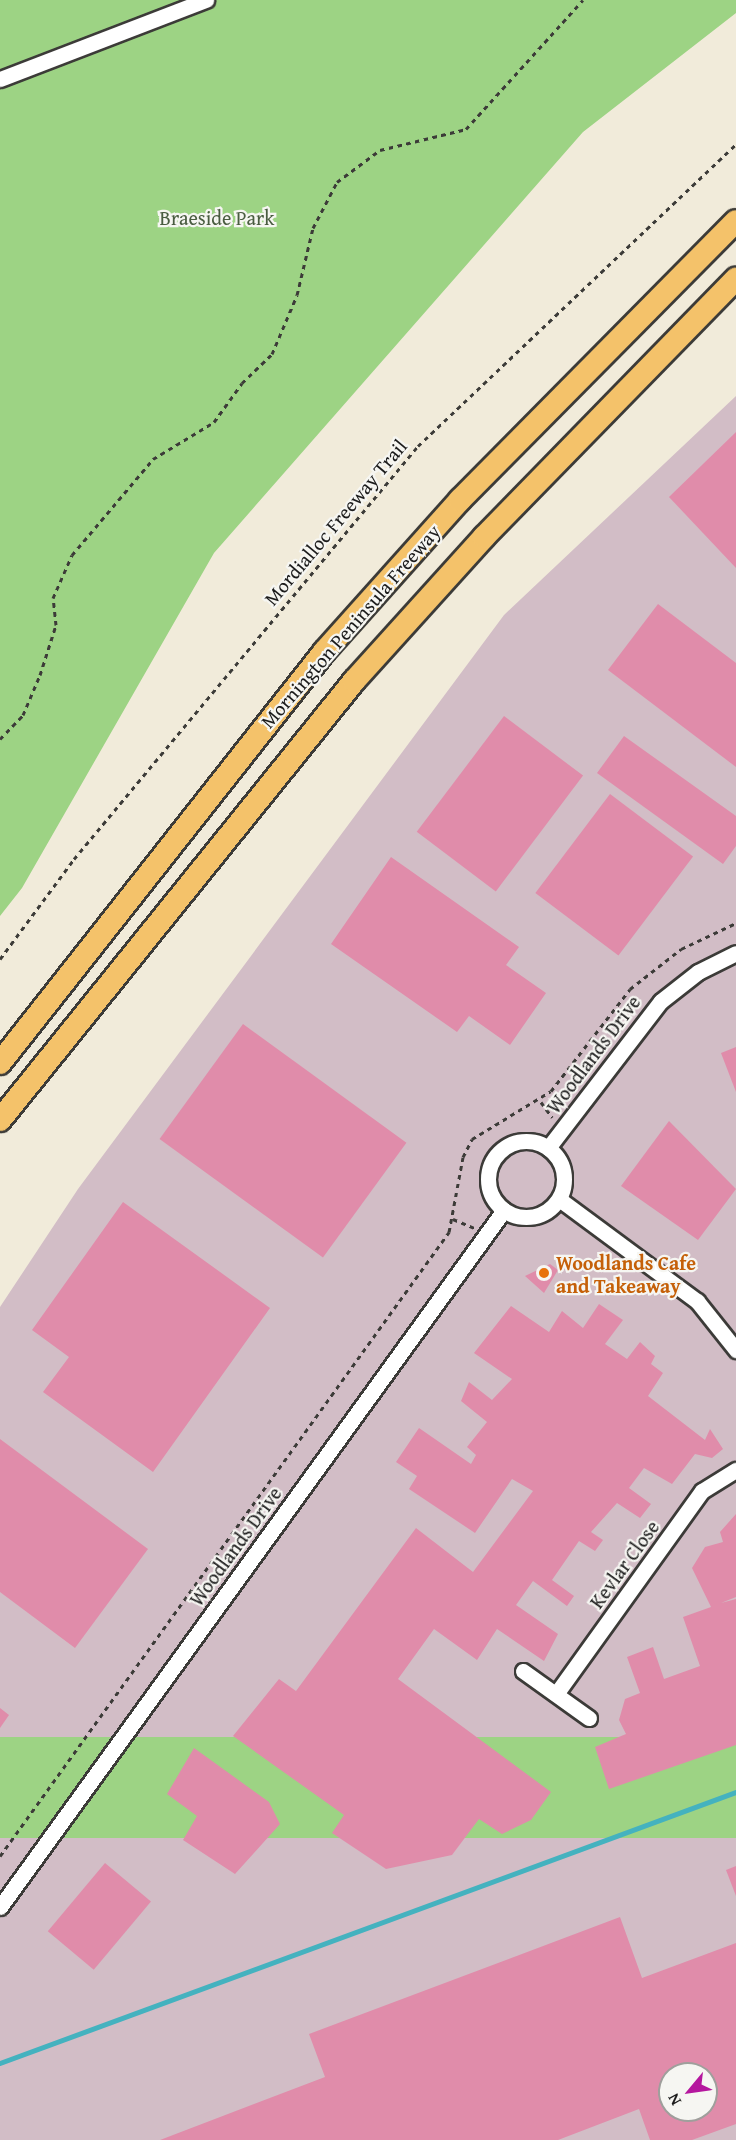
<!DOCTYPE html>
<style>
body{margin:0}
#map{position:relative;width:736px;height:2140px;overflow:hidden;background:#f1ebda;font-family:"Gentium Book Plus",serif}
div>[style]{position:absolute}
.industrial>*{inset:0;background:#d2bdc6}
.green>*{inset:0;background:#9dd384;transform-origin:0 0}
.stream>*{height:4.5px;margin:-2.25px;padding:0 2.25px;transform-origin:2.25px;border-radius:2.25px;background:#44b2bf}
.building>*{inset:0;background:#e08caa;transform-origin:0 0}
.path>*{height:3px;margin-top:-1.5px;transform-origin:0;background:repeating-linear-gradient(90deg,#3c3b38 0 4.5px,transparent 0 9px)}
.roads{filter:drop-shadow(2px 0 #3c3b38) drop-shadow(-2px 0 #3c3b38) drop-shadow(0 2px #3c3b38) drop-shadow(0 -2px #3c3b38)}
.minor>*{height:15px;margin:-7.5px;padding:0 7.5px;transform-origin:7.5px;border-radius:7.5px;background:#fff}
.minor>.ring{margin:-7.5px;padding:0;box-sizing:content-box;background:none;border:15px solid #fff;border-radius:50%}
.highway>*{height:22px;margin:-11px;padding:0 11px;transform-origin:11px;border-radius:11px;background:#f4c26a}
.dots>*{width:16px;height:16px;translate:-50% -50%;box-sizing:border-box;border:3px solid #f6f6f2;border-radius:50%}
span{translate:-50% -50%;white-space:nowrap;text-align:center;line-height:1.15;-webkit-text-stroke:4.5px #f6f6f2;paint-order:stroke}
.park-label{font-size:20px;color:#495c40}
.street-label{font-size:20px;color:#1c1c1c}
.food-label{font-size:20px;color:#c56008;font-weight:700}
.left{translate:0 -50%;text-align:left}
.north{position:absolute;left:658px;top:2062px;width:60px;height:60px;box-sizing:border-box;background:#f6f6f2;border:2px solid #9f9f9c;border-radius:50%;rotate:241deg;font-size:16px;font-weight:700;line-height:24px;text-align:center;color:#1c1c1c}
.north::after{content:'';display:block;margin:auto;width:21px;height:27px;background:#b5179e;clip-path:polygon(50% 0,100% 100%,50% 72%,0 100%)}
</style>
<div id="map">
<div class="industrial">
<i style="clip-path:polygon(evenodd,736px 396px,736px 2140px,0 2140px,0 1307px,78px 1189px,504px 615px,736px 396px,670px 2074px,706px 2074px,706px 2110px,670px 2110px,670px 2074px)"></i>
</div>
<div class="green">
<i style="clip-path:polygon(0 0,736px 0,736px 13px,583px 132px,214px 553px,22px 888px,0 916px)"></i>
<i style="left:736px;top:1737px;width:101px;height:784px;rotate:90deg"></i>
</div>
<div class="stream">
<i style="left:0;top:2063px;width:784px;rotate:-20.21deg"></i>
</div>
<div class="building">
<i style="clip-path:polygon(736px 432px,736px 568px,669px 497px)"></i>
<i style="clip-path:polygon(658px 604px,736px 663px,736px 767px,608px 670px)"></i>
<i style="left:504px;top:716px;width:99px;height:145px;rotate:37deg"></i>
<i style="clip-path:polygon(624px 736px,736px 816px,736px 846px,723px 864px,597px 773px)"></i>
<i style="left:610px;top:794px;width:104px;height:124px;rotate:37deg"></i>
<i style="clip-path:polygon(391px 857px,519px 947px,506px 965px,546px 993px,510px 1045px,469px 1016px,457px 1032px,331px 944px)"></i>
<i style="left:243px;top:1024px;width:202px;height:142px;rotate:36deg"></i>
<i style="clip-path:polygon(736px 1047px,736px 1092px,721px 1053px)"></i>
<i style="clip-path:polygon(669px 1121px,736px 1189px,698px 1240px,621px 1186px)"></i>
<i style="clip-path:polygon(123px 1202px,270px 1308px,153px 1472px,43px 1392px,69px 1357px,32px 1330px)"></i>
<i style="clip-path:polygon(550px 1264px,558px 1270px,544px 1293px,525px 1276px)"></i>
<i style="clip-path:polygon(599px 1304px,623px 1320px,605px 1344px,627px 1359px,640px 1342px,655px 1356px,651px 1364px,663px 1373px,648px 1396px,705px 1440px,710px 1429px,723px 1449px,712px 1458px,695px 1454px,672px 1484px,644px 1468px,629px 1488px,651px 1504px,640px 1518px,617px 1503px,591px 1532px,603px 1540px,595px 1551px,579px 1541px,552px 1580px,574px 1596px,567px 1606px,533px 1581px,516px 1605px,558px 1634px,544px 1661px,497px 1629px,477px 1660px,434px 1629px,398px 1679px,551px 1792px,531px 1820px,502px 1834px,479px 1819px,452px 1855px,386px 1869px,332px 1833px,344px 1815px,233px 1736px,279px 1679px,296px 1691px,416px 1528px,473px 1572px,533px 1491px,512px 1479px,475px 1533px,409px 1489px,417px 1476px,396px 1462px,419px 1428px,471px 1464px,476px 1455px,467px 1447px,487px 1422px,461px 1401px,469px 1382px,492px 1400px,512px 1379px,474px 1353px,511px 1306px,549px 1332px,562px 1311px,583px 1328px)"></i>
<i style="clip-path:polygon(0 1439px,148px 1549px,75px 1648px,0 1592px)"></i>
<i style="clip-path:polygon(736px 1514px,736px 1597px,721px 1603px,736px 1599px,736px 1745px,609px 1789px,595px 1747px,626px 1734px,619px 1720px,625px 1699px,640px 1693px,627px 1657px,653px 1647px,664px 1679px,700px 1666px,683px 1617px,711px 1607px,692px 1568px,705px 1547px,723px 1542px,720px 1532px)"></i>
<i style="clip-path:polygon(0 1708px,9px 1715px,0 1728px)"></i>
<i style="clip-path:polygon(194px 1748px,269px 1802px,280px 1824px,235px 1874px,183px 1840px,197px 1816px,167px 1794px)"></i>
<i style="left:105px;top:1863px;width:60px;height:89px;rotate:40deg"></i>
<i style="clip-path:polygon(736px 1866px,736px 1896px,726px 1870px)"></i>
<i style="clip-path:polygon(evenodd,620px 1917px,642px 1978px,736px 1943px,736px 2124px,692px 2140px,650px 2140px,639px 2109px,558px 2140px,160px 2140px,325px 2077px,309px 2034px,620px 1917px,670px 2074px,706px 2074px,706px 2110px,670px 2110px,670px 2074px)"></i>
</div>
<div class="path">
<i style="left:0;top:739px;width:33px;rotate:-46deg"></i>
<i style="left:23px;top:715px;width:43px;rotate:-67deg"></i>
<i style="left:40px;top:675px;width:52px;rotate:-72.3deg"></i>
<i style="left:56px;top:625px;width:27px;rotate:-96deg"></i>
<i style="left:53px;top:598px;width:47px;rotate:-66.2deg"></i>
<i style="left:72px;top:555px;width:126px;rotate:-49.8deg"></i>
<i style="left:153px;top:459px;width:71px;rotate:-31.2deg"></i>
<i style="left:214px;top:422px;width:48px;rotate:-54.3deg"></i>
<i style="left:242px;top:383px;width:42px;rotate:-44deg"></i>
<i style="left:272px;top:354px;width:64px;rotate:-67deg"></i>
<i style="left:297px;top:295px;width:69px;rotate:-76.6deg"></i>
<i style="left:313px;top:228px;width:52px;rotate:-62.4deg"></i>
<i style="left:337px;top:182px;width:54px;rotate:-36.7deg"></i>
<i style="left:380px;top:150px;width:89px;rotate:-13.7deg"></i>
<i style="left:466px;top:129px;width:174px;rotate:-47.8deg"></i>
<i style="left:0;top:959px;width:124px;rotate:-53.5deg"></i>
<i style="left:74px;top:859px;width:537px;rotate:-50.21deg"></i>
<i style="left:418px;top:446px;width:439px;rotate:-43.5deg"></i>
<i style="left:541px;top:1102px;width:19px;rotate:54deg"></i>
<i style="left:453px;top:1219px;width:23px;rotate:23deg"></i>
<i style="left:0;top:1856px;width:769px;rotate:-54.26deg"></i>
<i style="left:449px;top:1232px;width:76px;rotate:-79.4deg"></i>
<i style="left:463px;top:1157px;width:20px;rotate:-63deg"></i>
<i style="left:472px;top:1139px;width:92px;rotate:-31.3deg"></i>
<i style="left:551px;top:1091px;width:129px;rotate:-52.2deg"></i>
<i style="left:630px;top:989px;width:65px;rotate:-38.1deg"></i>
<i style="left:681px;top:949px;width:61px;rotate:-25.3deg"></i>
</div>
<div class="roads">
<div class="minor">
<i style="left:0;top:79px;width:221px;rotate:-21deg"></i>
<i class="ring" style="left:488px;top:1141px;width:61px;height:61px"></i>
<i style="left:548px;top:1148px;width:185px;rotate:-52.5deg"></i>
<i style="left:661px;top:1001px;width:47px;rotate:-38.1deg"></i>
<i style="left:698px;top:972px;width:42px;rotate:-26.6deg"></i>
<i style="left:559px;top:1199px;width:172px;rotate:36.5deg"></i>
<i style="left:697px;top:1301px;width:63px;rotate:51.5deg"></i>
<i style="left:523px;top:1671px;width:81px;rotate:35.5deg"></i>
<i style="left:556px;top:1694px;width:250px;rotate:-54.3deg"></i>
<i style="left:702px;top:1491px;width:40px;rotate:-32deg"></i>
<i style="left:0;top:1907px;width:860px;rotate:-54.13deg"></i>
</div>
<div class="highway">
<i style="left:0;top:1063px;width:523px;rotate:-51.75deg"></i>
<i style="left:324px;top:652px;width:204px;rotate:-48.2deg"></i>
<i style="left:460px;top:500px;width:392px;rotate:-45.3deg"></i>
<i style="left:0;top:1120px;width:564px;rotate:-51.12deg"></i>
<i style="left:354px;top:681px;width:194px;rotate:-47.9deg"></i>
<i style="left:484px;top:537px;width:361px;rotate:-45.7deg"></i>
</div>
</div>
<div class="dots">
<i style="left:544px;top:1273px;background:#e8710a"></i>
</div>
<div class="park-label">
<span style="left:217px;top:217px">Braeside Park</span>
</div>
<div class="street-label">
<span style="left:335px;top:522px;rotate:-50deg">Mordialloc Freeway Trail</span>
<span style="left:350px;top:626px;rotate:-49deg">Mornington Peninsula Freeway</span>
<span style="left:593px;top:1054px;rotate:-53deg">Woodlands Drive</span>
<span style="left:235px;top:1546px;rotate:-54deg">Woodlands Drive</span>
<span style="left:624px;top:1564px;rotate:-54deg">Kevlar Close</span>
</div>
<div class="food-label">
<span class="left" style="left:556px;top:1274px">Woodlands Cafe<br>and Takeaway</span>
</div>
<div class="north">N</div>
</div>
